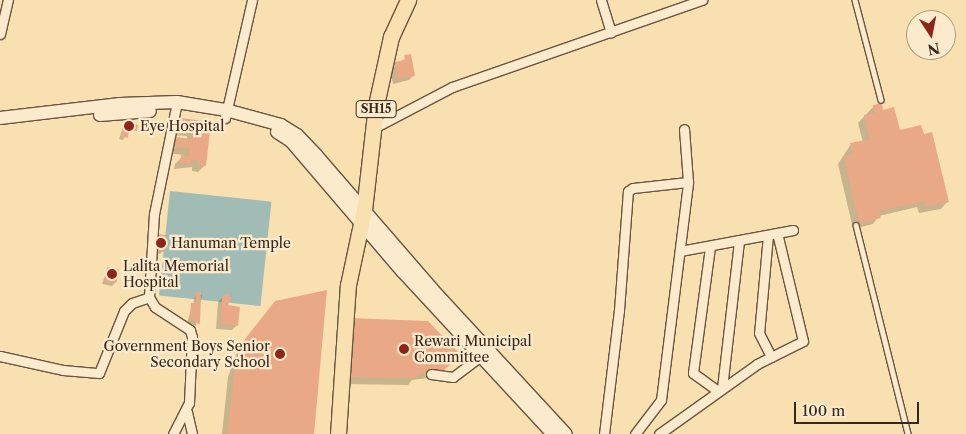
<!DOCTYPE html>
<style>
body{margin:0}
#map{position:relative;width:966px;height:434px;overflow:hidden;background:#f9e0b0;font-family:"Libre Caslon Text",serif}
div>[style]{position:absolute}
.water>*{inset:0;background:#a1bbb5;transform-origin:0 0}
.shadow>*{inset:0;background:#0003}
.building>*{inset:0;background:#eaa986;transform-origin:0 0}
.roads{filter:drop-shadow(1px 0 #685442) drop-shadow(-1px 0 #685442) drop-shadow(0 1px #685442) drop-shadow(0 -1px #685442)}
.service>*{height:4.5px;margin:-2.25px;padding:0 2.25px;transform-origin:2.25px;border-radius:2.25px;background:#fbebcc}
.minor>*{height:9px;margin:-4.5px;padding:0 4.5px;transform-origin:4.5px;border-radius:4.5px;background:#fbebcc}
.secondary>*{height:12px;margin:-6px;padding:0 6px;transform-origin:6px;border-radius:6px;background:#fbebcc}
.primary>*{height:15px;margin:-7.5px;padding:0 7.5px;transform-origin:7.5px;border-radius:7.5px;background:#f9e0b0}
.dots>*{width:14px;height:14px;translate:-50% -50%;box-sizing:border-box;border:2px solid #fbebcc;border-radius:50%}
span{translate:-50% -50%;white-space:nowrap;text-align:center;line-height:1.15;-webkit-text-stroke:4.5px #fbebcc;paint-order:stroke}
.shield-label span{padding:1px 4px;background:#fbebcc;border:1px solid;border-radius:4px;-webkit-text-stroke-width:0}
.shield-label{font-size:12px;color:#37261d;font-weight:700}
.poi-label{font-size:14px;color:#37261d}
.left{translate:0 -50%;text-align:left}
.right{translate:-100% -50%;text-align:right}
.north{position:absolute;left:906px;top:10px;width:50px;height:50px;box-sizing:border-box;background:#fbebcc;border:1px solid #ad9c86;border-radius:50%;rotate:169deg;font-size:14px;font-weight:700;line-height:20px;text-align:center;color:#37261d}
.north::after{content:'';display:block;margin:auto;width:18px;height:22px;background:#8f2418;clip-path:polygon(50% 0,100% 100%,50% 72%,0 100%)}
.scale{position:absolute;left:794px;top:402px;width:125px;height:22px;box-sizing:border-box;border:2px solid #37261d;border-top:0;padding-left:6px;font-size:15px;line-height:18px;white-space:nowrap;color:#37261d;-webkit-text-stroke:4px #fbebcc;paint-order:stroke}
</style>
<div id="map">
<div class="water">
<i style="left:170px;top:191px;width:102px;height:105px;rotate:6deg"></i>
</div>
<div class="shadow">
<i style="clip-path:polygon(410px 55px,414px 75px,409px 80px,393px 84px,390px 69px)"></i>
<i style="clip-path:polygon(874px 106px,899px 131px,947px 202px,941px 209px,919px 213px,917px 207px,879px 216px,873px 224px,853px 229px,838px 164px,851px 144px,863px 142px,858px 123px)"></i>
<i style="clip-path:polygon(182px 120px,210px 123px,205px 165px,198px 172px,192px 171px,192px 167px,174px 169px,175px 164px,184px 155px,168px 153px,169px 145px,176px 139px,187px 140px,187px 136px,174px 135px,175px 127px)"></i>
<i style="clip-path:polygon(124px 124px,136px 130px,127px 133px,123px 140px,119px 139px)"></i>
<i style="clip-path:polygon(154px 238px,163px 251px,160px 254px,153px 253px)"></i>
<i style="clip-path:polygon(108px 268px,115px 283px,112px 286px,102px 284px)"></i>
<i style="clip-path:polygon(196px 294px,202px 295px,196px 326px,187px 323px)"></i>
<i style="clip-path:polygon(223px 297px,237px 325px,232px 330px,216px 329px,218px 302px)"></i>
<i style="clip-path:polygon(276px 302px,313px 434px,222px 434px,228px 377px,239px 347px)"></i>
<i style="clip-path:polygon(344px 326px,435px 377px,412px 380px,408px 385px,340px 384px)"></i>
</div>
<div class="building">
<i style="clip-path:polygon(411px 54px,415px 76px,398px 79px,394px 62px,405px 60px,404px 55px)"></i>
<i style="clip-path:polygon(882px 103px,883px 110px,894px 107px,900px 130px,921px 125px,924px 134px,932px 132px,949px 202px,925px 207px,924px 201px,879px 211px,881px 218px,859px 223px,844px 156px,853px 154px,850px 143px,870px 139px,864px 115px,875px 113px,873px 105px)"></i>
<i style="clip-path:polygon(181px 118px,211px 122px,206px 166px,198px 165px,199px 160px,191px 160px,191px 164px,180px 163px,181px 155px,189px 156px,190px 148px,175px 147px,176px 137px,192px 139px,193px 130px,180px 128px)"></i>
<i style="clip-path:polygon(124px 122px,138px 125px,137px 131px,129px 130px,128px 138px,121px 136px)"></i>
<i style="left:157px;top:234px;width:9px;height:17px;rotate:6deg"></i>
<i style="left:107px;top:267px;width:12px;height:14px;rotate:9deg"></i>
<i style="clip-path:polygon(327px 290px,314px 434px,227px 434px,235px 369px,245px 339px,275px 301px)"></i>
<i style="clip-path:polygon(201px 291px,200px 324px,195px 323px,195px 320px,190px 320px,191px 303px,196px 303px,195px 293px)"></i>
<i style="clip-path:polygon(228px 294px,231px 297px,228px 305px,240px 307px,238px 326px,221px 324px,222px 296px)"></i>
<i style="clip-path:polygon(350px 318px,428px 321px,461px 355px,443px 371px,418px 374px,416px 378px,346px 377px,346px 356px,352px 357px,355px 342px,348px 341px)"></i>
</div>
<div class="roads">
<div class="service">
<i style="left:855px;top:0;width:103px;rotate:75.4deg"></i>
<i style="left:856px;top:225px;width:215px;rotate:76deg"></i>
</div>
<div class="minor">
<i style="left:601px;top:0;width:34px;rotate:73deg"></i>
<i style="left:0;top:34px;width:35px;rotate:-77deg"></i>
<i style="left:225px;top:118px;width:121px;rotate:-77.1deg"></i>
<i style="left:374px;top:128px;width:88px;rotate:-27.7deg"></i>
<i style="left:452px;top:87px;width:265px;rotate:-19.2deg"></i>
<i style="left:768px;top:235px;width:98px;rotate:95.2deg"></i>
<i style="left:759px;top:333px;width:27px;rotate:63deg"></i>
<i style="left:710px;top:247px;width:127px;rotate:97.7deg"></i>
<i style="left:693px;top:373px;width:31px;rotate:36deg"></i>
<i style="left:680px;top:251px;width:115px;rotate:-10.5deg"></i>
<i style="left:0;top:356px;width:65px;rotate:12.5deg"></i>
<i style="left:63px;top:370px;width:36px;rotate:5deg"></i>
<i style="left:99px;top:373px;width:67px;rotate:-68deg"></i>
<i style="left:124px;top:311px;width:11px;rotate:-45deg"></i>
<i style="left:132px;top:303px;width:18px;rotate:-19deg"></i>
<i style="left:431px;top:374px;width:22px;rotate:8deg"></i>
<i style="left:453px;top:377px;width:35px;rotate:-37deg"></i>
<i style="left:722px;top:388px;width:149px;rotate:-83.4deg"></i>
<i style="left:187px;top:412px;width:23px;rotate:77deg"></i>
<i style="left:173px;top:434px;width:35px;rotate:-63deg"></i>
<i style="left:189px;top:403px;width:66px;rotate:-87.4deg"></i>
<i style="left:192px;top:337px;width:7px;rotate:-106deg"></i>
<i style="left:190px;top:330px;width:42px;rotate:-146.7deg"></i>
<i style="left:155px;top:307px;width:12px;rotate:-121deg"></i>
<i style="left:149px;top:297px;width:83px;rotate:-86.6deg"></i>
<i style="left:154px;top:214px;width:114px;rotate:-78.4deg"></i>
<i style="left:604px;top:434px;width:125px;rotate:-83.1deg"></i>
<i style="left:619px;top:310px;width:119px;rotate:-85.7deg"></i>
<i style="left:628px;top:191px;width:6px;rotate:-31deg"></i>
<i style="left:633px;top:188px;width:55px;rotate:-6.2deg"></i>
<i style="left:635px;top:434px;width:43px;rotate:-52.6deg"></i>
<i style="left:661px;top:400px;width:220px;rotate:-82.9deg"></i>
<i style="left:688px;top:182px;width:53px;rotate:-94.3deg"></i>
<i style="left:659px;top:434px;width:120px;rotate:-35.5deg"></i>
<i style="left:757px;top:364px;width:51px;rotate:-26.6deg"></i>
<i style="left:803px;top:341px;width:111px;rotate:-103.5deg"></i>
</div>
<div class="secondary">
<i style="left:100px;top:115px;width:50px;rotate:-4.6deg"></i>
<i style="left:0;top:118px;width:121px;rotate:-6.7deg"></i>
<i style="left:120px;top:104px;width:57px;rotate:-2deg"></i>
<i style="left:177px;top:102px;width:50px;rotate:9.3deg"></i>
<i style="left:226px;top:110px;width:57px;rotate:15.3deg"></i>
<i style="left:281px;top:125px;width:19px;rotate:32deg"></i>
<i style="left:297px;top:135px;width:28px;rotate:46deg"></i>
<i style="left:316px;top:155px;width:177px;rotate:49.1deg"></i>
<i style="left:432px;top:289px;width:197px;rotate:47.3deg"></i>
<i style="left:277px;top:132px;width:17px;rotate:33deg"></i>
<i style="left:291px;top:141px;width:172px;rotate:49.5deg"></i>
<i style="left:403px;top:272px;width:221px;rotate:47.2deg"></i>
</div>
<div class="primary">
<i style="left:338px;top:434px;width:149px;rotate:-86.2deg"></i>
<i style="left:348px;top:285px;width:77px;rotate:-78deg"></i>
<i style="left:364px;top:210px;width:106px;rotate:-83.5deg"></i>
<i style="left:376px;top:105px;width:70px;rotate:-77.6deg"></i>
<i style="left:391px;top:37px;width:41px;rotate:-65.3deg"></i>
</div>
</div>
<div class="dots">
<i style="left:129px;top:126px;background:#8f2418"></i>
<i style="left:161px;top:243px;background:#8f2418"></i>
<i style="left:112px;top:274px;background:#8f2418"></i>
<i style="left:404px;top:349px;background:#8f2418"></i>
<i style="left:280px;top:354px;background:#8f2418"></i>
</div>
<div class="shield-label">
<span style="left:376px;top:109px">SH15</span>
</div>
<div class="poi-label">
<span class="left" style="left:140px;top:126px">Eye Hospital</span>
<span class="left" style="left:171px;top:243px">Hanuman Temple</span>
<span class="left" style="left:123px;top:274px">Lalita Memorial<br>Hospital</span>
<span class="left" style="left:414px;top:349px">Rewari Municipal<br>Committee</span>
<span class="right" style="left:270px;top:354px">Government Boys Senior<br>Secondary School</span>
</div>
<div class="north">N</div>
<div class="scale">100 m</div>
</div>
